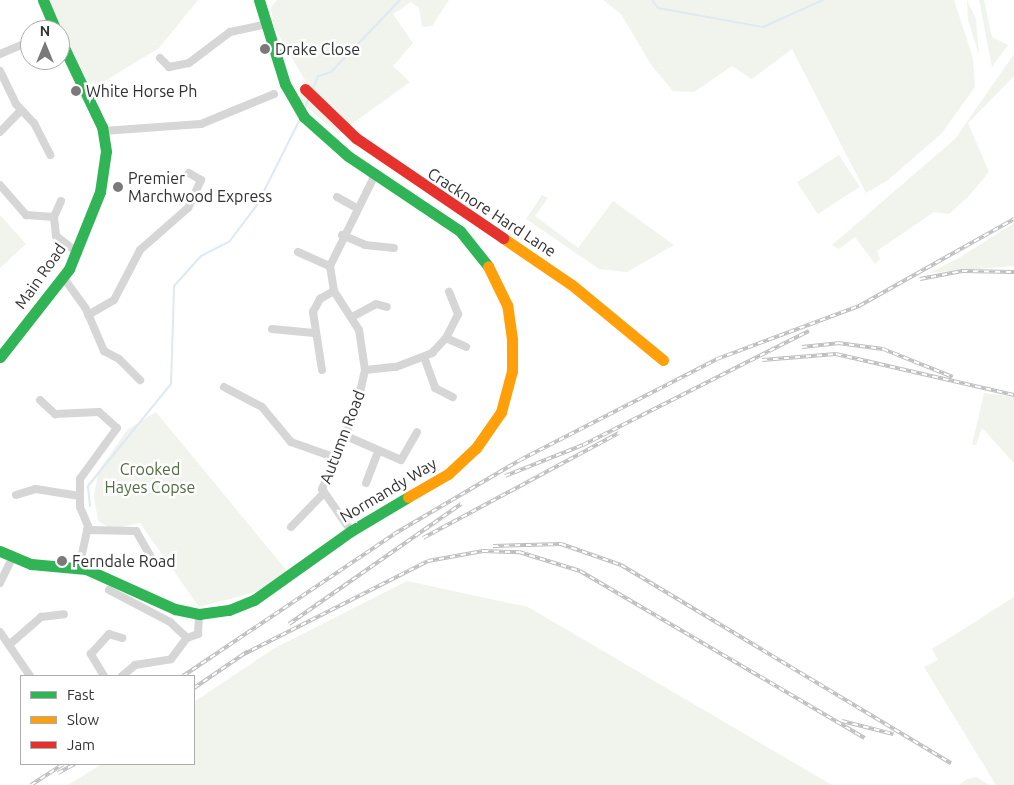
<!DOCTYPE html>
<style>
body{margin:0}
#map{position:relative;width:1014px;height:785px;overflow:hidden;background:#fff;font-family:Ubuntu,sans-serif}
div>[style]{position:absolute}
.green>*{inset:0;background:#f0f4ed;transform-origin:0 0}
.stream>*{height:2px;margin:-1px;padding:0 1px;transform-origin:1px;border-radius:1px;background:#dee9f2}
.street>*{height:8px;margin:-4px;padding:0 4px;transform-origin:4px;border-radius:4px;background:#d6d6d6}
.fast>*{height:11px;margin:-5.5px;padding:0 5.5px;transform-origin:5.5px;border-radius:5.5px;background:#30b455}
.slow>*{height:11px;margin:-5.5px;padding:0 5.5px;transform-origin:5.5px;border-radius:5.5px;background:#ff9f0a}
.jam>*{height:11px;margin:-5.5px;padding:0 5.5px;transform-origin:5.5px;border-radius:5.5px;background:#e5322d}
.rail>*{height:4px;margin-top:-2px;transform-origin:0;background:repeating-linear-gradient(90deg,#fff 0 5.5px,#bebebe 0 11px);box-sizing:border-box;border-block:1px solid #bebebe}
.dots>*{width:14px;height:14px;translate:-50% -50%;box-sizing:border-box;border:2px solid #fff;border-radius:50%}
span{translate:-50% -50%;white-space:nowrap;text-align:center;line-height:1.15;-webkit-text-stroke:5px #fff;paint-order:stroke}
.poi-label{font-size:16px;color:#323232}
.left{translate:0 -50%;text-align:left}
.street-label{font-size:16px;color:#323232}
.park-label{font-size:16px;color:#526d41}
.legend{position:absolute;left:20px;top:675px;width:175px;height:90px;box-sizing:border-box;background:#fff;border:1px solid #adadad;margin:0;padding:6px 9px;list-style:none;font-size:15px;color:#323232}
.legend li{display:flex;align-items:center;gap:10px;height:25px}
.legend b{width:25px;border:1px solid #adadad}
.north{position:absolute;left:20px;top:20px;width:50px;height:50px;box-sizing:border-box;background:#fff;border:1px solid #adadad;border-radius:50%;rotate:0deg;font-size:14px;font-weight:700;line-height:20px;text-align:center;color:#323232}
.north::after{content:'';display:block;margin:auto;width:18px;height:22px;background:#7a7a7a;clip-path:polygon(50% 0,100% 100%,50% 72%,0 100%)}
</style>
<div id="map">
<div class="green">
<i style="clip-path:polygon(46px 0,198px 0,159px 48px,92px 89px)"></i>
<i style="clip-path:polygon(277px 0,449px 0,432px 26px,422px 27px,419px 8px,411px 2px,393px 14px,413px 43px,393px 66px,410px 82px,338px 134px,298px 99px,305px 80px,274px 27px,271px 7px)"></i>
<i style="clip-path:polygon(603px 0,954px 0,973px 58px,975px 87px,941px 134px,888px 180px,866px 193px,792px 49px,752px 79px,732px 66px,694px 92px,673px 91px,652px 66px,621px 14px)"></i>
<i style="clip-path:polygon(967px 0,976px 19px,979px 55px,968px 20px)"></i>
<i style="clip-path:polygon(979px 0,984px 0,992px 37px,1008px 45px,992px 67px)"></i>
<i style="clip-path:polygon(1014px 54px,1014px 76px,968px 123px,989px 172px,969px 196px,949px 214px,934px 212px,877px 251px,880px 259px,875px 264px,855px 237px,839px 249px,832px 245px,955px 139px)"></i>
<i style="left:839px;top:155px;width:38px;height:50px;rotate:57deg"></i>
<i style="clip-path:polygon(542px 195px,548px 198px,535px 216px,578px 248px,613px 201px,674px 245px,627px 272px,599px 269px,526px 219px)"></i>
<i style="clip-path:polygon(0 215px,26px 244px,0 268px)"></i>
<i style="clip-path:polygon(1014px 223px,1014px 266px,929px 273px,957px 259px)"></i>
<i style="clip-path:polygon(984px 393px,1014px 397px,1014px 463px,982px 428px,976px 445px,972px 445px)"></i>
<i style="clip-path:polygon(156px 412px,287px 571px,256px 592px,199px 607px,140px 523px,111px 529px,98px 521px,94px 496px,99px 470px,128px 429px)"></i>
<i style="clip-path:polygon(407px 581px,528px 607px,832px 785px,68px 785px,102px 764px,194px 764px,194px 702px,273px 649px)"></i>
<i style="clip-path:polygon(1014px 597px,1014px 785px,996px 785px,924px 667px,938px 660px,932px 649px)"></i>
<i style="clip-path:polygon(976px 777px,989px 785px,959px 785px,967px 779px)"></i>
</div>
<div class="stream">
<i style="left:652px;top:0;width:10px;rotate:53deg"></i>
<i style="left:658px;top:8px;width:107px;rotate:10.3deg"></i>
<i style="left:763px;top:27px;width:66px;rotate:-24.2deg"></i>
<i style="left:313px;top:88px;width:13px;rotate:-67deg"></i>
<i style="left:318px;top:76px;width:14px;rotate:-17deg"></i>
<i style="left:331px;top:72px;width:100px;rotate:-46.2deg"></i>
<i style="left:305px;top:107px;width:8px;rotate:-67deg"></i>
<i style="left:90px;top:506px;width:20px;rotate:-96deg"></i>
<i style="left:88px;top:486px;width:132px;rotate:-50.9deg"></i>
<i style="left:171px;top:384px;width:98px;rotate:-88.2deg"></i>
<i style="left:174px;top:286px;width:40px;rotate:-48deg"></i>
<i style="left:201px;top:256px;width:31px;rotate:-27deg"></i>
<i style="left:229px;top:242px;width:46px;rotate:-52.9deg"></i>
<i style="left:257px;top:205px;width:94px;rotate:-63.4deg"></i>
</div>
<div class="street">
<i style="left:0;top:54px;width:33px;rotate:-23deg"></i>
<i style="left:160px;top:58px;width:13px;rotate:45deg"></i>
<i style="left:169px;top:67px;width:20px;rotate:-11deg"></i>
<i style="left:189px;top:63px;width:51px;rotate:-37.1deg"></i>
<i style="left:230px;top:32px;width:39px;rotate:-12deg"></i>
<i style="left:0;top:71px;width:37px;rotate:64deg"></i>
<i style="left:16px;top:104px;width:26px;rotate:47deg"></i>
<i style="left:34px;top:123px;width:36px;rotate:63deg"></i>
<i style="left:103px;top:131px;width:98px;rotate:-4.1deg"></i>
<i style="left:201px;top:124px;width:79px;rotate:-22.3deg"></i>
<i style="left:0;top:132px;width:29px;rotate:-46deg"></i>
<i style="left:0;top:185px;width:40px;rotate:49deg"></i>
<i style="left:26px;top:215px;width:28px;rotate:4deg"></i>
<i style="left:337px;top:197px;width:23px;rotate:29deg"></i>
<i style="left:61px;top:201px;width:17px;rotate:114deg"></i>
<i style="left:54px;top:217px;width:19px;rotate:84deg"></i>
<i style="left:56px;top:236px;width:28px;rotate:38deg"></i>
<i style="left:342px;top:235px;width:25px;rotate:23deg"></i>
<i style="left:365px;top:245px;width:29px;rotate:6deg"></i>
<i style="left:298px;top:252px;width:35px;rotate:24deg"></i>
<i style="left:63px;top:277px;width:39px;rotate:54deg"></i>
<i style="left:86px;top:309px;width:46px;rotate:66.8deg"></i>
<i style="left:104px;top:351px;width:17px;rotate:28deg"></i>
<i style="left:119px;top:359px;width:30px;rotate:45deg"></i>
<i style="left:88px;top:315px;width:30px;rotate:-30deg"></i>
<i style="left:114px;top:300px;width:56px;rotate:-62.5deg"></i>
<i style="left:140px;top:250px;width:64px;rotate:-41.2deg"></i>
<i style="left:188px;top:208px;width:31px;rotate:-65deg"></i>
<i style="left:201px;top:180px;width:14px;rotate:-150deg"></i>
<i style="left:352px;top:317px;width:27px;rotate:-28deg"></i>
<i style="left:376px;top:304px;width:11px;rotate:15deg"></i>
<i style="left:272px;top:329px;width:42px;rotate:5.4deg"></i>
<i style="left:446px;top:338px;width:22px;rotate:24deg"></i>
<i style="left:424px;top:357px;width:33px;rotate:70deg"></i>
<i style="left:435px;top:388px;width:20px;rotate:27deg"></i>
<i style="left:322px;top:370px;width:59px;rotate:-98.8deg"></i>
<i style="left:313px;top:312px;width:15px;rotate:-62deg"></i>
<i style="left:320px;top:299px;width:16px;rotate:-30deg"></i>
<i style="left:365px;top:370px;width:31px;rotate:-6deg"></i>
<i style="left:396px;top:367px;width:39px;rotate:-21deg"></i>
<i style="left:432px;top:353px;width:21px;rotate:-47deg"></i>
<i style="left:446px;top:338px;width:27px;rotate:-63deg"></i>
<i style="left:458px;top:314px;width:24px;rotate:-112deg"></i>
<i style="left:224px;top:387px;width:43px;rotate:27.8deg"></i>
<i style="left:262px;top:407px;width:45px;rotate:50.4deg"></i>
<i style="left:291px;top:442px;width:48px;rotate:19.6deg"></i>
<i style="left:40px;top:400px;width:21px;rotate:43deg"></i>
<i style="left:55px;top:414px;width:44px;rotate:-2.6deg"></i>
<i style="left:99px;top:412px;width:24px;rotate:42deg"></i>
<i style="left:117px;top:428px;width:63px;rotate:126deg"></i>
<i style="left:80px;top:479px;width:28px;rotate:90deg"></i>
<i style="left:80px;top:507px;width:21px;rotate:67deg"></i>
<i style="left:88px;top:526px;width:43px;rotate:102.1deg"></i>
<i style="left:346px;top:436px;width:60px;rotate:23.6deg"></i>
<i style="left:401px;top:460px;width:32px;rotate:-60deg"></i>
<i style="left:366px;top:483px;width:34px;rotate:-69deg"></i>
<i style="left:16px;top:495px;width:21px;rotate:-17deg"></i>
<i style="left:36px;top:489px;width:44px;rotate:9.2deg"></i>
<i style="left:291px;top:527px;width:46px;rotate:-45.9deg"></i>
<i style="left:87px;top:530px;width:49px;rotate:1.2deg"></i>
<i style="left:136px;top:531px;width:36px;rotate:60deg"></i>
<i style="left:351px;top:531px;width:51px;rotate:-124.6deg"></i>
<i style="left:322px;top:489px;width:86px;rotate:-66.7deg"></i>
<i style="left:356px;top:410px;width:41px;rotate:-77.3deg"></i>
<i style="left:365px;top:370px;width:40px;rotate:-98.5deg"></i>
<i style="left:359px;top:330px;width:46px;rotate:-122.7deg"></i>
<i style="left:334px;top:291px;width:25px;rotate:-99deg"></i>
<i style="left:330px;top:266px;width:104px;rotate:-63.7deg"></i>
<i style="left:0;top:583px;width:28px;rotate:-64deg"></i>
<i style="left:109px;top:590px;width:69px;rotate:27.7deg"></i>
<i style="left:170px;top:622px;width:23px;rotate:43deg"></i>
<i style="left:187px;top:638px;width:12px;rotate:-20deg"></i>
<i style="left:198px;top:634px;width:20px;rotate:-87deg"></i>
<i style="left:0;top:632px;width:53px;rotate:55.7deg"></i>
<i style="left:9px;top:645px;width:43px;rotate:-41.2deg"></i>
<i style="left:41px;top:617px;width:23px;rotate:-7deg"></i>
<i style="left:104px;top:676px;width:26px;rotate:-121deg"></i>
<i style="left:91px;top:654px;width:27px;rotate:-48deg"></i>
<i style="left:109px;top:634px;width:14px;rotate:17deg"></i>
<i style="left:122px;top:676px;width:17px;rotate:-40deg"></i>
<i style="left:135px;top:665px;width:36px;rotate:-9deg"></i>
<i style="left:171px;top:659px;width:26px;rotate:-53deg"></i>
</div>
<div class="fast">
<i style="left:43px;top:0;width:33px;rotate:67deg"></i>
<i style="left:259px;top:0;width:88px;rotate:72.8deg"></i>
<i style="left:285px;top:84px;width:38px;rotate:60deg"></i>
<i style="left:304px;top:117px;width:59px;rotate:41.6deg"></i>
<i style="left:348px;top:156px;width:135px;rotate:33.8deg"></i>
<i style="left:460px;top:231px;width:45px;rotate:51.3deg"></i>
<i style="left:0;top:357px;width:112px;rotate:-51.9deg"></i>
<i style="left:69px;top:269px;width:83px;rotate:-68.1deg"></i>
<i style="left:100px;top:192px;width:41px;rotate:-81.7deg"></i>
<i style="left:106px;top:151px;width:24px;rotate:-99deg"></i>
<i style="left:102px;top:127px;width:98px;rotate:-115.5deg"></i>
<i style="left:0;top:551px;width:34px;rotate:23deg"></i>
<i style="left:31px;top:564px;width:55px;rotate:5.2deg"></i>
<i style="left:86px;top:569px;width:98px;rotate:24.2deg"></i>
<i style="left:175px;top:609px;width:25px;rotate:12deg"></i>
<i style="left:199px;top:614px;width:30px;rotate:-8deg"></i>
<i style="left:229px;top:610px;width:27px;rotate:-22deg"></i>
<i style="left:254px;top:600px;width:119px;rotate:-35.4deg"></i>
<i style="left:351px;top:531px;width:66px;rotate:-30.8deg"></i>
</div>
<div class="slow">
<i style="left:503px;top:238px;width:83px;rotate:34.3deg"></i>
<i style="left:572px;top:285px;width:118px;rotate:39.5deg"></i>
<i style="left:408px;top:497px;width:46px;rotate:-29.9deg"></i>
<i style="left:448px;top:474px;width:38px;rotate:-43deg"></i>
<i style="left:476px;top:448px;width:44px;rotate:-55.2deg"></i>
<i style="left:501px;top:412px;width:42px;rotate:-75deg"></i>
<i style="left:512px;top:371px;width:32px;rotate:-90deg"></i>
<i style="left:512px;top:339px;width:34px;rotate:-98deg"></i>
<i style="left:507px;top:305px;width:43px;rotate:-116deg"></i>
</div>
<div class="jam">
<i style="left:305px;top:89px;width:71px;rotate:43.9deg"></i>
<i style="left:356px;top:138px;width:178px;rotate:34.2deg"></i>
</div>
<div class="rail">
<i style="left:920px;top:279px;width:43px;rotate:-10.8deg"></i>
<i style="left:962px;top:271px;width:52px;rotate:1.1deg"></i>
<i style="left:802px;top:347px;width:36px;rotate:-6deg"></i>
<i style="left:838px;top:343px;width:45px;rotate:7.6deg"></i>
<i style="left:883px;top:349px;width:75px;rotate:21.8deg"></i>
<i style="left:762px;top:360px;width:74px;rotate:-4.6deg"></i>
<i style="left:836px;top:354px;width:183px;rotate:13deg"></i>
<i style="left:505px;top:476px;width:84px;rotate:-21.7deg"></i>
<i style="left:583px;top:445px;width:253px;rotate:-26.8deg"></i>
<i style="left:423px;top:538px;width:222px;rotate:-28.2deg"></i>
<i style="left:493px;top:546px;width:68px;rotate:-1.7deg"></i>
<i style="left:561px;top:544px;width:64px;rotate:19.3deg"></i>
<i style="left:621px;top:565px;width:385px;rotate:31deg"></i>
<i style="left:289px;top:624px;width:210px;rotate:-34.9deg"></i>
<i style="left:242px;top:655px;width:208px;rotate:-26.8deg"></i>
<i style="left:428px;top:561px;width:56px;rotate:-10.3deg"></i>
<i style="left:483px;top:551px;width:36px;rotate:2deg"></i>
<i style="left:519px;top:552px;width:64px;rotate:17.3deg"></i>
<i style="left:580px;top:571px;width:330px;rotate:30.4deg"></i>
<i style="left:183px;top:676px;width:254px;rotate:-33.9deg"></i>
<i style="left:394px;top:534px;width:146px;rotate:-30.4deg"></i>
<i style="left:520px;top:460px;width:221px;rotate:-27.1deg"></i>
<i style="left:717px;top:359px;width:152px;rotate:-20.5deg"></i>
<i style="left:859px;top:306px;width:178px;rotate:-29.3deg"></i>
<i style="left:194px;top:688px;width:65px;rotate:-34.4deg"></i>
<i style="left:842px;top:721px;width:53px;rotate:14.3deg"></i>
<i style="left:58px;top:773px;width:19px;rotate:-28deg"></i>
<i style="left:31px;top:785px;width:38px;rotate:-33deg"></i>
</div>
<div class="dots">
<i style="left:265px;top:49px;background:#7a7a7a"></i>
<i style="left:76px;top:91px;background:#7a7a7a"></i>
<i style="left:118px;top:187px;background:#7a7a7a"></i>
<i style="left:62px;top:561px;background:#7a7a7a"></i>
</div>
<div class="poi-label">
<span class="left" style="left:275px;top:49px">Drake Close</span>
<span class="left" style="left:86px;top:91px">White Horse Ph</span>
<span class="left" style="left:128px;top:187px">Premier<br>Marchwood Express</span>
<span class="left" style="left:72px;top:561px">Ferndale Road</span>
</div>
<div class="street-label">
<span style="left:492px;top:212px;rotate:33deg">Cracknore Hard Lane</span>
<span style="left:40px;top:276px;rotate:-55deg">Main Road</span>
<span style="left:342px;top:437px;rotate:-69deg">Autumn Road</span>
<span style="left:388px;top:490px;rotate:-31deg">Normandy Way</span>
</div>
<div class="park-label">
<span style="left:150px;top:478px">Crooked<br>Hayes Copse</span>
</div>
<ul class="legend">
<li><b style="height:6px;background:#30b455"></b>Fast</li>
<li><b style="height:6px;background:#ff9f0a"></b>Slow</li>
<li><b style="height:6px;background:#e5322d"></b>Jam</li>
</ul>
<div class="north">N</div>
</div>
